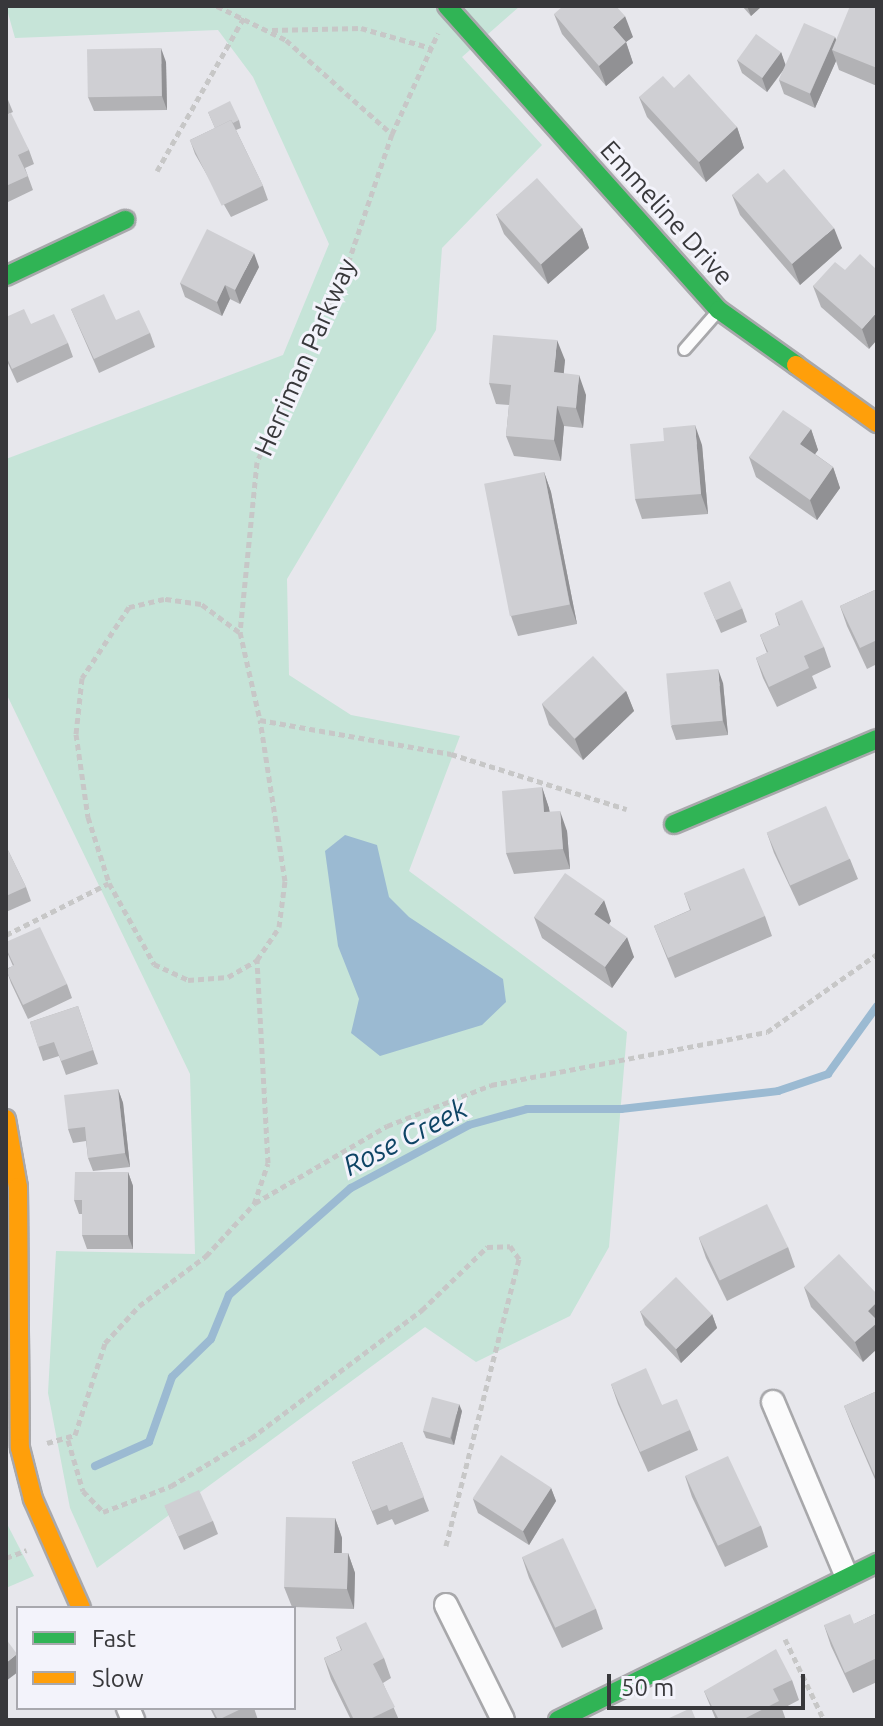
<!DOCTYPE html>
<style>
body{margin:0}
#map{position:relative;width:883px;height:1726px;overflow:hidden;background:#e7e7ec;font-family:Ubuntu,sans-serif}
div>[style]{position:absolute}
.green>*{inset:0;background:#c6e4d8}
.water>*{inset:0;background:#9bbad2}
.stream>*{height:8px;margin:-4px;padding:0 4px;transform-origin:4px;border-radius:4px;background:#9bbad2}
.path>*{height:5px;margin-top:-2.5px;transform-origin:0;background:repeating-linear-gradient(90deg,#c7c7c7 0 6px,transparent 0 10px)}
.roads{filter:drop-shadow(2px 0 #a8a8ab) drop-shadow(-2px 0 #a8a8ab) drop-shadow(0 2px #a8a8ab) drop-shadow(0 -2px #a8a8ab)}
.lane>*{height:11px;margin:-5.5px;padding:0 5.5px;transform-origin:5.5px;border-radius:5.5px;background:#fbfbfc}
.street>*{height:22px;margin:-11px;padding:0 11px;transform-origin:11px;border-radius:11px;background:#fbfbfc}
.fast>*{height:18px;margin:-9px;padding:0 9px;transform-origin:9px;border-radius:9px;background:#30b455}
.slow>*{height:18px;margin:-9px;padding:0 9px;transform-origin:9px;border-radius:9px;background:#ff9f0a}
.wall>*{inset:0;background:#b2b2b5}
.shaded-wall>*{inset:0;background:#919194}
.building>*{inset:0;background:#cfcfd3;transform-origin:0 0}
span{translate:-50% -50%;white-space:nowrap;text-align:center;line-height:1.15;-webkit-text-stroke:6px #f3f3fb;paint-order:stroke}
.street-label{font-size:26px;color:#38383b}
.water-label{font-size:28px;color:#0e4465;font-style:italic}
.frame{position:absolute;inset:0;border:8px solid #38383b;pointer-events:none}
.legend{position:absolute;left:16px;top:1606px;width:280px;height:104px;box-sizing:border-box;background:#f3f3fb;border:2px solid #a8a8ae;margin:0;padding:10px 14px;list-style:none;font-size:24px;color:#38383b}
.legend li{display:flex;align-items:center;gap:16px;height:40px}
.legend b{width:40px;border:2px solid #a8a8ae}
.scale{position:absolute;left:607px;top:1674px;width:198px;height:36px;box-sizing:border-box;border:4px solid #38383b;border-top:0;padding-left:10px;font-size:24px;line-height:28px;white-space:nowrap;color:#38383b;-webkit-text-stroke:6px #f3f3fb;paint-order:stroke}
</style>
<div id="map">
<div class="green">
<i style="clip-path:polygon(6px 6px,520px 6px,462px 57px,542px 145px,442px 248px,436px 330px,287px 579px,289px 675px,351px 715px,460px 736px,409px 871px,627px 1032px,609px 1247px,570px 1316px,476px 1362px,425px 1327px,97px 1568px,70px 1508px,48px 1393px,56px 1251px,195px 1254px,190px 1074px,6px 693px,6px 459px,283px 355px,329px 244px,253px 77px,218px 30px,15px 38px)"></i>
<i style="clip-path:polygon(6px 1522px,34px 1576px,6px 1588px)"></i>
</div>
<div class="water">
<i style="clip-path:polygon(345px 835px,377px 845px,389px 897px,409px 917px,503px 979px,506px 1002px,482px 1025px,380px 1056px,351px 1033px,359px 999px,338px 946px,325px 851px)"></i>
</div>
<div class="stream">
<i style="left:95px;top:1466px;width:59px;rotate:-24deg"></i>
<i style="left:149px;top:1442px;width:69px;rotate:-70.5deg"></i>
<i style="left:172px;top:1377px;width:54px;rotate:-44.3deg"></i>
<i style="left:211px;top:1339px;width:48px;rotate:-67.8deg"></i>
<i style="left:229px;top:1295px;width:162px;rotate:-41.3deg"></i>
<i style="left:351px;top:1188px;width:134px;rotate:-28.1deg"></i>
<i style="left:469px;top:1125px;width:60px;rotate:-15.4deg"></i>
<i style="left:527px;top:1109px;width:94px"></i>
<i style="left:621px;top:1109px;width:158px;rotate:-6.5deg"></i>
<i style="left:778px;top:1091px;width:53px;rotate:-18.8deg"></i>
<i style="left:828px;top:1074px;width:84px;rotate:-54.2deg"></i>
</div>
<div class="path">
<i style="left:217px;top:6px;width:77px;rotate:26.2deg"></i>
<i style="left:286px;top:40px;width:142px;rotate:41.6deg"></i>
<i style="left:392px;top:134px;width:155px;rotate:108.8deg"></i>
<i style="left:342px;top:281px;width:200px;rotate:115.2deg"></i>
<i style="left:257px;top:462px;width:171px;rotate:95.7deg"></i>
<i style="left:240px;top:632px;width:90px;rotate:77.2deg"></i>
<i style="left:260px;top:720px;width:194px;rotate:10.1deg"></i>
<i style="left:451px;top:754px;width:184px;rotate:17.4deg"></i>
<i style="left:272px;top:30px;width:89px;rotate:-1.3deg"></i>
<i style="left:361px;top:28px;width:73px;rotate:15.9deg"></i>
<i style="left:392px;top:134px;width:111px;rotate:-65.5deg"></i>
<i style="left:157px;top:171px;width:177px;rotate:-60.5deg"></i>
<i style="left:239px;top:632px;width:47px;rotate:-143.6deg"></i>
<i style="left:201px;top:604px;width:37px;rotate:-172deg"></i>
<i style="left:164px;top:599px;width:36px;rotate:167deg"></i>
<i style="left:129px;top:607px;width:85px;rotate:123.5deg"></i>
<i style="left:82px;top:678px;width:56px;rotate:96.1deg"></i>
<i style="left:76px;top:734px;width:84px;rotate:81.8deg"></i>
<i style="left:88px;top:817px;width:69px;rotate:72.3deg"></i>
<i style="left:109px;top:883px;width:93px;rotate:60.9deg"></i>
<i style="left:154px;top:964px;width:38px;rotate:25deg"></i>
<i style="left:188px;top:980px;width:40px;rotate:-4.3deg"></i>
<i style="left:228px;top:977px;width:34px;rotate:-30deg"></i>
<i style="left:6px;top:935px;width:115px;rotate:-26.8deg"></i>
<i style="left:255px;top:1203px;width:153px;rotate:-30.3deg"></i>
<i style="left:387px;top:1126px;width:112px;rotate:-21.5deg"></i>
<i style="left:491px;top:1085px;width:281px;rotate:-10.9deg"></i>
<i style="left:767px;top:1032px;width:135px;rotate:-35.3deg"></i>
<i style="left:68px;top:1440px;width:53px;rotate:73.6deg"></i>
<i style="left:83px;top:1491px;width:29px;rotate:46deg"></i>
<i style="left:103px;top:1512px;width:73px;rotate:-20.9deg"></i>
<i style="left:171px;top:1486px;width:93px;rotate:-31deg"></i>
<i style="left:251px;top:1438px;width:214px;rotate:-36.8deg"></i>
<i style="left:422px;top:1310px;width:91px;rotate:-44.1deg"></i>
<i style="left:487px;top:1247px;width:23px;rotate:-2deg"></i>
<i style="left:510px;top:1246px;width:16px;rotate:55deg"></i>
<i style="left:519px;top:1259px;width:296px;rotate:104.3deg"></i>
<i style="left:47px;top:1443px;width:29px;rotate:-16deg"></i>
<i style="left:75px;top:1435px;width:97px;rotate:-71.9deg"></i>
<i style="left:105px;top:1343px;width:50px;rotate:-47.4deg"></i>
<i style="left:139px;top:1306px;width:84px;rotate:-36.7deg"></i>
<i style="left:206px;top:1256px;width:71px;rotate:-47.3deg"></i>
<i style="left:254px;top:1204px;width:43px;rotate:-71.1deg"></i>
<i style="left:268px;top:1163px;width:203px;rotate:-93.1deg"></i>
<i style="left:257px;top:960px;width:40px;rotate:-56deg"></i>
<i style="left:279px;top:927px;width:46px;rotate:-82.6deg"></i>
<i style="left:285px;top:881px;width:163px;rotate:-98.8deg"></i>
<i style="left:6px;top:1558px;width:22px;rotate:-21deg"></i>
<i style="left:785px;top:1639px;width:90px;rotate:64.3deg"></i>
</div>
<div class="roads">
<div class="lane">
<i style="left:684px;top:349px;width:52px;rotate:-48.9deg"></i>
</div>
<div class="street">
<i style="left:773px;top:1402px;width:188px;rotate:67.1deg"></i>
<i style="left:446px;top:1605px;width:128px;rotate:63.6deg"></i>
<i style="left:128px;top:1708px;width:13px;rotate:67deg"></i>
</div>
<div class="fast">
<i style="left:447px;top:6px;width:408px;rotate:48.2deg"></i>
<i style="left:719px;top:310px;width:95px;rotate:35.5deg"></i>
<i style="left:6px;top:276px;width:132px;rotate:-25.2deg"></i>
<i style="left:674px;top:824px;width:220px;rotate:-22.7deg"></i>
<i style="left:558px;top:1720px;width:356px;rotate:-26.2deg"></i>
</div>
<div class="slow">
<i style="left:796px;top:365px;width:100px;rotate:35.6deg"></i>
<i style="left:6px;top:1119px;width:69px;rotate:80deg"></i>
<i style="left:18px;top:1187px;width:261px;rotate:89.6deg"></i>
<i style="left:20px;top:1448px;width:53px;rotate:75.7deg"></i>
<i style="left:33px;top:1499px;width:119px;rotate:66.2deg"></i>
</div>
</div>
<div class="wall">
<i style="clip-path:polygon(742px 6px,762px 6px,751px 16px)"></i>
<i style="clip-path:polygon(877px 6px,877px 86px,839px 70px,836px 61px,815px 108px,784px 94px,779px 80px,785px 68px,767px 92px,742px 73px,737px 60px,781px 52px,785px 66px,835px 37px,836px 40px)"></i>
<i style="clip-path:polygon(554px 14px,633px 37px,626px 42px,633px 63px,606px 86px,562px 34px)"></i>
<i style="clip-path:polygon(166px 62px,167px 110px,94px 111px,88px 97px)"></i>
<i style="clip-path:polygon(674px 88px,737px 127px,744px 148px,706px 182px,647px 117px,639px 97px)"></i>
<i style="clip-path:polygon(6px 95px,13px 112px,6px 115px)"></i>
<i style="clip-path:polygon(208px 112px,239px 120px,241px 128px,236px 130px,263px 186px,268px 200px,231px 217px,195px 154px,190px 140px,215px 128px)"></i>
<i style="clip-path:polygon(6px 115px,29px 150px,34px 164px,25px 168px,33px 190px,6px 203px)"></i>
<i style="clip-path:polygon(767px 183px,842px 248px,800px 285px,740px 215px,732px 195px)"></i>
<i style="clip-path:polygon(496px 214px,582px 228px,589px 248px,548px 284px,504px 234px)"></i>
<i style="clip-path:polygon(259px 267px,240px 304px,230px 299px,222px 316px,185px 297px,180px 283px)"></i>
<i style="clip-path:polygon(845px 270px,869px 349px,821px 307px,813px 286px)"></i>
<i style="clip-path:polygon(71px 309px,116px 320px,150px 333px,155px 347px,99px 373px)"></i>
<i style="clip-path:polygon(6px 317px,31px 324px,68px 343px,73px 357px,17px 383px,6px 359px)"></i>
<i style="clip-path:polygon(565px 360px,563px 373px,586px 395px,583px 428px,564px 426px,561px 461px,514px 456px,506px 436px,509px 405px,496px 404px,489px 383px)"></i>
<i style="clip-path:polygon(811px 429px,818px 450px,815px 454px,833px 467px,840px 488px,817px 520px,756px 477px,749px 457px)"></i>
<i style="clip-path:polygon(664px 441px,702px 445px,708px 514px,642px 519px,635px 499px)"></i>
<i style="clip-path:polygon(544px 472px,551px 492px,577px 624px,518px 636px,511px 616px)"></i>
<i style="clip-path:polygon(877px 589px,877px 664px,867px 669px,847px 626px,840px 606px)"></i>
<i style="clip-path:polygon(704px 593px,742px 608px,747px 622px,721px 633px)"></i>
<i style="clip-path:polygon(775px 613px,824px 647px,831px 667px,812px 676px,817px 688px,777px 707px,763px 678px,756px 658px,767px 653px,760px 635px,779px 626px)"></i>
<i style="clip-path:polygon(723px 683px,728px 735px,676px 740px,671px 726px)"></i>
<i style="clip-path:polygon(626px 691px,634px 711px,583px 760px,549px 725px,542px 704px)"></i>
<i style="clip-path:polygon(542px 787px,550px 812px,567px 831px,570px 869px,514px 874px,506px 853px)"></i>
<i style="clip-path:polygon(767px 833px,850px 859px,858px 879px,799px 906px,774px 853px)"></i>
<i style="clip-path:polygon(6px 846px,26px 887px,31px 901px,6px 912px)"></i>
<i style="clip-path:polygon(684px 893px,765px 916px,772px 936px,675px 978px,654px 926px,690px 910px)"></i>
<i style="clip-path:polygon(534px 917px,611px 921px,609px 924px,634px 957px,612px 988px,542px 938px)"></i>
<i style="clip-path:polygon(6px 950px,67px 984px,72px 998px,28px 1019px,11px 983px,6px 969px,13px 966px)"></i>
<i style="clip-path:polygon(78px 1006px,98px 1064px,66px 1075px,59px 1056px,43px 1061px,30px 1022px)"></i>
<i style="clip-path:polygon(118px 1089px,123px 1103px,130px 1167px,93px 1171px,88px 1158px,86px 1141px,73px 1143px,68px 1129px)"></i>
<i style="clip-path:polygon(128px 1172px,133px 1186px,133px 1249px,87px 1249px,82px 1235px,82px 1214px,79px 1214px,74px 1200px)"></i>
<i style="clip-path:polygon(699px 1238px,788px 1247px,795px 1267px,727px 1301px,706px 1258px)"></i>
<i style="clip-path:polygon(804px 1287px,877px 1294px,863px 1362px,811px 1307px)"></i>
<i style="clip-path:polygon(640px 1311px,712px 1314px,717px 1328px,681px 1363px,645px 1325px)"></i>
<i style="clip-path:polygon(611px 1384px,662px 1405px,690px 1430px,698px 1450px,648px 1472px,618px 1404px)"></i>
<i style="clip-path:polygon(877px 1391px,877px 1484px,852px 1426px,844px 1406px)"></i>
<i style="clip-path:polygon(462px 1411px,454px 1445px,426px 1438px,423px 1431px)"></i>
<i style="clip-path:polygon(402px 1442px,429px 1511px,395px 1525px,392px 1519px,377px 1525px,352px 1462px)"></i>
<i style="clip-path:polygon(685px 1476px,761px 1526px,768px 1547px,725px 1567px,692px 1497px)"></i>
<i style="clip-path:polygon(551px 1488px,556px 1501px,529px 1545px,478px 1513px,473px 1499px)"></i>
<i style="clip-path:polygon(165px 1506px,213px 1521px,218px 1534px,184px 1550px)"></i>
<i style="clip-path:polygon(335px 1518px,342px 1538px,342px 1553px,348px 1553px,355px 1573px,354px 1609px,292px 1607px,284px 1587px)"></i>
<i style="clip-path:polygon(522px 1557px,596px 1609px,603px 1629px,562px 1648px,529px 1578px)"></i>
<i style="clip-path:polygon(877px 1613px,877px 1682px,853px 1693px,831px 1646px,824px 1625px,854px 1624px)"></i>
<i style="clip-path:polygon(336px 1637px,384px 1658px,391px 1678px,383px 1683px,399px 1720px,351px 1720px,331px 1679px,324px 1658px,341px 1650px)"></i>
<i style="clip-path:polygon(792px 1680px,799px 1700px,782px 1709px,786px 1720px,716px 1720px,704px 1691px)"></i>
<i style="clip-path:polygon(210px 1708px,254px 1708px,258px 1720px,216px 1720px)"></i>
</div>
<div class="shaded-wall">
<i style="clip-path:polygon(747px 6px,762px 6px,751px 16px)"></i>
<i style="clip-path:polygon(625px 16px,633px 37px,626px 42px,633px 63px,606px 86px,599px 66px,613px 27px)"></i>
<i style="clip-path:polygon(835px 37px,840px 51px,832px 50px,836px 61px,815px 108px,810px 94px)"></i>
<i style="clip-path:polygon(161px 48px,166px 62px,167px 110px,162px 96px)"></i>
<i style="clip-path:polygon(781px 52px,786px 66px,767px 92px,762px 78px)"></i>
<i style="clip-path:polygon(737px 127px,744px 148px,706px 182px,699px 162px)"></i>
<i style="clip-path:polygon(582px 228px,589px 248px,548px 284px,541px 264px)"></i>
<i style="clip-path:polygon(834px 228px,842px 248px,800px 285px,792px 264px)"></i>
<i style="clip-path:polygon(254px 253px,259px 267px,240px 304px,235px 290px)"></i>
<i style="clip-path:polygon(225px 285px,230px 299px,222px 316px,217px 302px)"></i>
<i style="clip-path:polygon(877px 312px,877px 340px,869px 349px,862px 329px)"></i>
<i style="clip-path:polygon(557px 340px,565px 360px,562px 393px,554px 372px)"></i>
<i style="clip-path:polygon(579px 375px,586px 395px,583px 428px,576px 408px)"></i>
<i style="clip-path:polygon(557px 406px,564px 426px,561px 461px,554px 440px)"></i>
<i style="clip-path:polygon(695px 425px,702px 445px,708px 514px,701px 494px)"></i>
<i style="clip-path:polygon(811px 429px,818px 450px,808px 464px,800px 444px)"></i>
<i style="clip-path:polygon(833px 467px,840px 488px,817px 520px,810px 500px)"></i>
<i style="clip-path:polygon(544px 472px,551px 492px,577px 624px,570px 604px)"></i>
<i style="clip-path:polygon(718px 669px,723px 683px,728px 735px,723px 721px)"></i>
<i style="clip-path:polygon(626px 691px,634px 711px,583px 760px,575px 739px)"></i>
<i style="clip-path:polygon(542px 787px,549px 808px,551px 832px,544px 812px)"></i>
<i style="clip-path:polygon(560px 811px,567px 831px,570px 869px,563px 849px)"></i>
<i style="clip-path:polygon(604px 900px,611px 921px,602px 934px,594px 914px)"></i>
<i style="clip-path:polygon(627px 937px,634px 957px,612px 988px,605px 967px)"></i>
<i style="clip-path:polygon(118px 1089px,123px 1103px,130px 1167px,125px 1153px)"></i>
<i style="clip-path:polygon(128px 1172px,133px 1186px,133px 1249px,128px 1235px)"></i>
<i style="clip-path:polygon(877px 1302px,877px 1349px,863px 1362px,855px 1342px,868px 1311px)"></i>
<i style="clip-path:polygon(712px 1314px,717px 1328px,681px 1363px,676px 1349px)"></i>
<i style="clip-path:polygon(459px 1404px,462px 1411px,454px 1445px,451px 1438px)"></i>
<i style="clip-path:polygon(551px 1488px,556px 1501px,529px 1545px,523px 1531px)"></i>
<i style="clip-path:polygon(335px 1518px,342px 1538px,341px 1573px,334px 1553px)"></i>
<i style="clip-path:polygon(348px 1553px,355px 1573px,354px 1609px,347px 1589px)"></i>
<i style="clip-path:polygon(17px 1654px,18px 1672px,6px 1681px,6px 1663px)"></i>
</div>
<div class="building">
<i style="clip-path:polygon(563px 6px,616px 6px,625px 16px,613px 27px,626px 42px,599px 66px,554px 14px)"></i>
<i style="clip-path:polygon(850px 6px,877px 6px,877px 68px,832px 50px)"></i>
<i style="left:804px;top:23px;width:34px;height:62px;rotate:24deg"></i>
<i style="left:756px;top:34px;width:31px;height:32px;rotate:36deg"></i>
<i style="left:161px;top:48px;width:48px;height:74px;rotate:89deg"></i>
<i style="clip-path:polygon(689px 74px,737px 127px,699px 162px,639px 97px,663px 76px,674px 88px)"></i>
<i style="clip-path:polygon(230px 101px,239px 120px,233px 123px,231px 120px,215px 128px,208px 112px)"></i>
<i style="clip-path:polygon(11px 113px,29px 150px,18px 155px,28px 176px,6px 186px,6px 115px)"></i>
<i style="left:231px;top:120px;width:73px;height:46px;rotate:64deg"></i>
<i style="clip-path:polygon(784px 169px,834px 228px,792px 264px,732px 195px,758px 173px,767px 183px)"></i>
<i style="left:537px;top:178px;width:67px;height:55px;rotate:48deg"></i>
<i style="clip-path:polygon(207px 229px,254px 253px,235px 290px,225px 285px,217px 302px,180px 283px)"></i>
<i style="clip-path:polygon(860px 254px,877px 270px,877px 312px,862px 329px,813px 286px,835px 262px,845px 270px)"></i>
<i style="clip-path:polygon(104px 294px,116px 320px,139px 310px,150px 333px,94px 359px,71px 309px)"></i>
<i style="clip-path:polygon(24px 309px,31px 324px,54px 314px,68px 343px,12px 369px,6px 356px,6px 317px)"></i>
<i style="clip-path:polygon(493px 335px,557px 340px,554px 372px,579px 375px,576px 408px,557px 406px,554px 440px,506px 436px,511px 385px,489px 383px)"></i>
<i style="clip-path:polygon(783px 410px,811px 429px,800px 444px,833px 467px,810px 500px,749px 457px)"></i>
<i style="clip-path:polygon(695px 425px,701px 494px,635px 499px,630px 444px,664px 441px,663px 428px)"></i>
<i style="left:544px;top:472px;width:135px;height:61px;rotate:79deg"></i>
<i style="left:730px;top:581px;width:30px;height:29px;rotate:66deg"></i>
<i style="clip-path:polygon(877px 589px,877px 640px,860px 648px,840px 606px)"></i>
<i style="clip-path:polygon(802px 600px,824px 647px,804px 656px,809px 668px,769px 687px,756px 658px,768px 652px,760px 635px,780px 625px,775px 613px)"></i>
<i style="left:593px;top:656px;width:48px;height:70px;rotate:47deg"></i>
<i style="left:718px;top:669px;width:52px;height:52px;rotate:85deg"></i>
<i style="clip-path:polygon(542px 787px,544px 812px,560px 811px,563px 849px,506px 853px,502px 791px)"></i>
<i style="left:826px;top:806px;width:58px;height:65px;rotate:66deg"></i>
<i style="clip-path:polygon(6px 846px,26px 887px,6px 896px)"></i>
<i style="clip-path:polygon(744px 868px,765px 916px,668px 958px,654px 926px,691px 910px,684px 893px)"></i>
<i style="clip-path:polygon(565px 873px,604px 900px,594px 914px,627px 937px,605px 967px,534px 917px)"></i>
<i style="clip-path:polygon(40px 927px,67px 984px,23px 1005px,6px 970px,14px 965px,6px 948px,6px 942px)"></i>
<i style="clip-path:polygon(78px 1006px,93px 1050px,61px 1061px,54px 1042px,38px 1047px,30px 1022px)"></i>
<i style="clip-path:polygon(118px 1089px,125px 1153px,88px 1158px,85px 1127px,68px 1129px,64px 1095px)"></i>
<i style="clip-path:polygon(75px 1172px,128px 1172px,128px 1235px,82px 1235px,82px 1200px,74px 1200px)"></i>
<i style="left:767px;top:1204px;width:48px;height:76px;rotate:64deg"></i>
<i style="clip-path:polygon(839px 1254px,877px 1294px,877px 1302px,868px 1311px,877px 1320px,877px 1323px,855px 1342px,804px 1287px)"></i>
<i style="left:676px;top:1277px;width:52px;height:50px;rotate:46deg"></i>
<i style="clip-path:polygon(646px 1368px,662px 1405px,677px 1399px,690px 1430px,640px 1452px,611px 1384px)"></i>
<i style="clip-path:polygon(877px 1391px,877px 1475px,875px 1476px,844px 1406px)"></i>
<i style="left:432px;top:1397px;width:28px;height:35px;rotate:15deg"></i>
<i style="clip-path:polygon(402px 1442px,424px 1497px,389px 1511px,387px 1505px,372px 1511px,352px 1462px)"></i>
<i style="left:501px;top:1455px;width:60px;height:52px;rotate:33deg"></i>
<i style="left:728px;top:1456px;width:77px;height:47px;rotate:65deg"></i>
<i style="left:199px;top:1490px;width:34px;height:38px;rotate:66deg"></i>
<i style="clip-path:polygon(286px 1517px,335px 1518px,334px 1553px,348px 1553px,347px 1589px,284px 1587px)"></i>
<i style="left:563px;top:1538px;width:78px;height:45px;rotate:65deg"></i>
<i style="clip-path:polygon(877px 1613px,877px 1658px,845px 1673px,824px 1625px,850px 1614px,854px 1624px)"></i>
<i style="clip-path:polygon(366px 1622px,384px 1658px,373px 1664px,395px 1707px,368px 1720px,354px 1720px,324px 1658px,342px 1650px,336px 1637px)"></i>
<i style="clip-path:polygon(6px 1639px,17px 1654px,6px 1663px)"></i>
<i style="clip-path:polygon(776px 1649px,792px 1680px,773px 1689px,779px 1701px,742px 1720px,719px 1720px,704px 1691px)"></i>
<i style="clip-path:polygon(212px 1708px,243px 1708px,218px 1720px)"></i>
<i style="clip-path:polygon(691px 1708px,696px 1720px,665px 1720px)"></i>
</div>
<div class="street-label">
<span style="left:667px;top:213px;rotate:48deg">Emmeline Drive</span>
<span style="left:305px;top:357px;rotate:-66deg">Herriman Parkway</span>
</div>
<div class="water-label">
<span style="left:405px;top:1137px;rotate:-27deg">Rose Creek</span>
</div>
<div class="frame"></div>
<ul class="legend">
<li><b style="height:10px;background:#30b455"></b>Fast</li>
<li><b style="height:10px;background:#ff9f0a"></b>Slow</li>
</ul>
<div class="scale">50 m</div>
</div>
